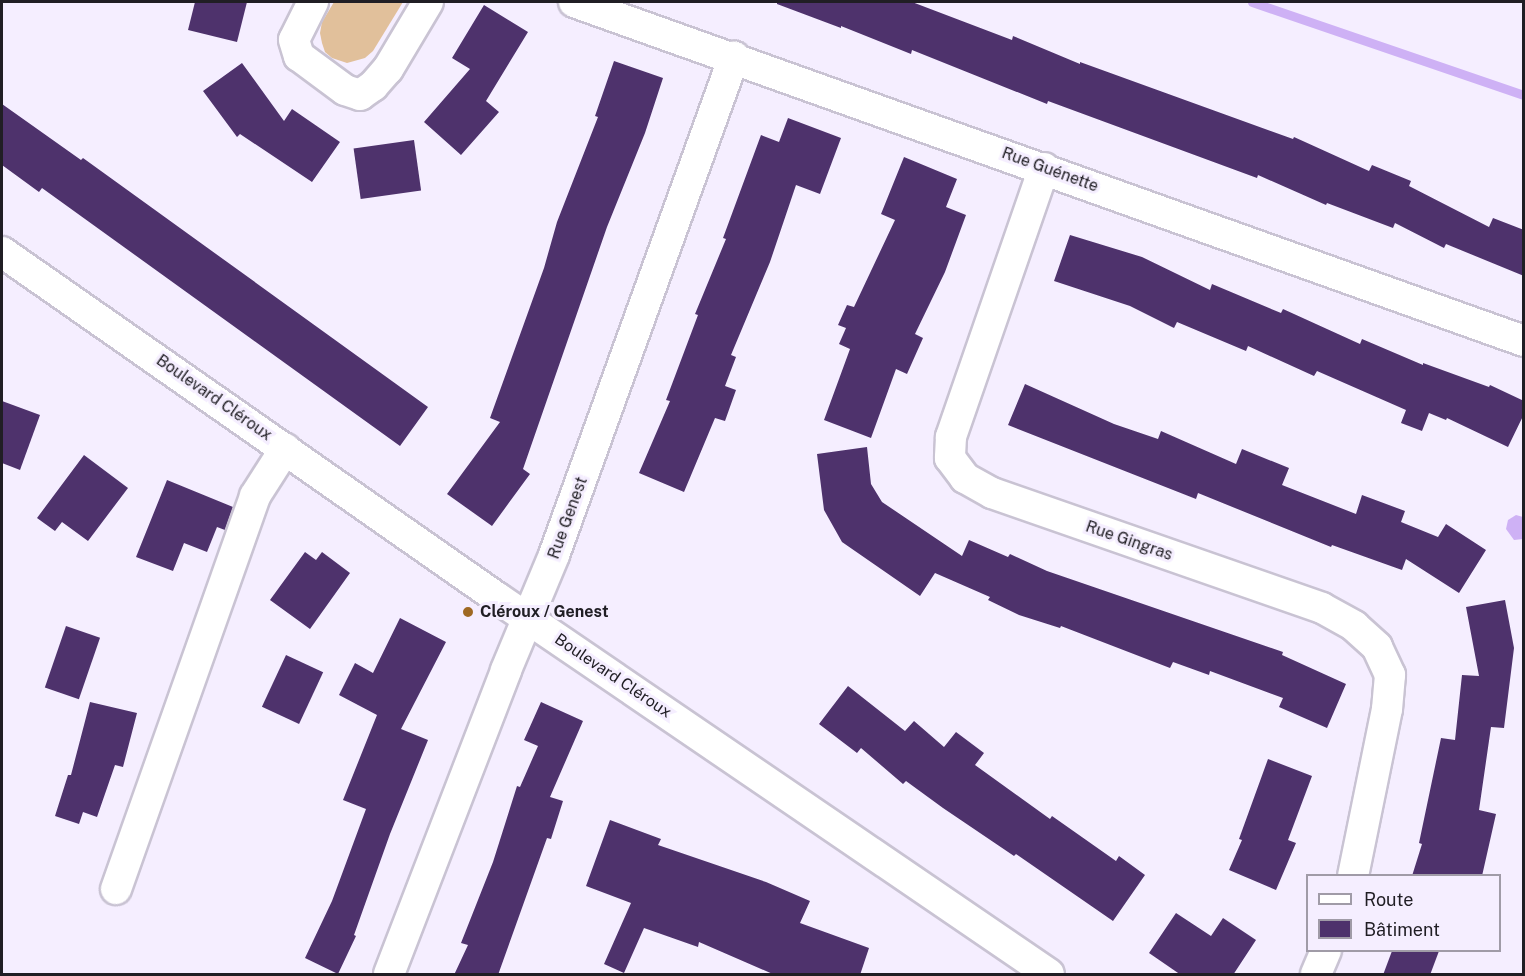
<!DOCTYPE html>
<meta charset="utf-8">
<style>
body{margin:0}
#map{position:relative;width:1525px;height:976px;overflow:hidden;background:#f5eeff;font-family:"Public Sans",sans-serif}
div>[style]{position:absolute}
.green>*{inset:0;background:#e1c09b}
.water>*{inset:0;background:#ceb1f5}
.stream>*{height:9px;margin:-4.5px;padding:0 4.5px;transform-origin:4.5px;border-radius:4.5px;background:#ceb1f5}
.building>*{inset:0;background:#4e326c;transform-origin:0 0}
.roads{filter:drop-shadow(2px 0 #c9c3d3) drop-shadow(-2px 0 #c9c3d3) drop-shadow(0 2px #c9c3d3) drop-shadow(0 -2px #c9c3d3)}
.minor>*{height:30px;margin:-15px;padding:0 15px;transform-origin:15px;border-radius:15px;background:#fff}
.dots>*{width:16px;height:16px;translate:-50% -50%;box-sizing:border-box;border:3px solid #f5eeff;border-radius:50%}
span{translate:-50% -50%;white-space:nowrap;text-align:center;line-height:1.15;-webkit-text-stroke:6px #f5eeff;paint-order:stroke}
.street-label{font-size:16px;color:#201e24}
.poi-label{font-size:16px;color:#201e24;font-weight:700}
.left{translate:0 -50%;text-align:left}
.frame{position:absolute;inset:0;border:3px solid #201e24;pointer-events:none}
.legend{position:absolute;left:1306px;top:874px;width:195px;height:78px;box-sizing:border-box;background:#f5eeff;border:2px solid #a09ba7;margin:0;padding:8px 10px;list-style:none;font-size:18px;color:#201e24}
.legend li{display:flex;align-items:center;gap:12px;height:30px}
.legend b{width:30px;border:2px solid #a09ba7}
</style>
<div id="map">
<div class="green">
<i style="clip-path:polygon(334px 2px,403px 2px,373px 51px,365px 58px,347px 63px,332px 58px,325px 52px,322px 43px,320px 33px,322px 22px)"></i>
</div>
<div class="water">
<i style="clip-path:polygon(1516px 515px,1523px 517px,1523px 539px,1514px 540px,1506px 529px,1508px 520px)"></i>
</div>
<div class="stream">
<i style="left:1252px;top:2px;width:287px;rotate:18.9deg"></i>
</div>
<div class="building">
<i style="clip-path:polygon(195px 2px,247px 2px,237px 42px,188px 30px)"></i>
<i style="clip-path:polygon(777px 2px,912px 2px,1012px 40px,1013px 36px,1080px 64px,1080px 62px,1293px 139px,1294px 137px,1369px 171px,1372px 165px,1411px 181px,1409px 186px,1489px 227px,1493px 218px,1524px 230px,1524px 276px,1446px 244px,1444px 248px,1395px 223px,1393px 228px,1327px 203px,1326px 205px,1258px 175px,1257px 178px,1048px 101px,1047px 104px,912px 50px,911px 54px,841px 26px,841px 28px,777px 4px)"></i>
<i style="clip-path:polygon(484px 5px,528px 32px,486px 101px,499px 112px,461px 155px,424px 122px,470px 69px,452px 58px)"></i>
<i style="clip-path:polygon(614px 61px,663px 78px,645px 133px,607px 227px,523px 469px,530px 474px,492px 526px,447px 494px,500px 422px,490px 418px,544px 268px,557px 222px,598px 117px,595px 116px)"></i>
<i style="clip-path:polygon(242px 63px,284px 121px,292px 109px,340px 142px,312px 182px,240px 134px,237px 137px,203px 91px)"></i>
<i style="clip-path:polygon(2px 104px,81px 160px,83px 158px,428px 407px,400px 446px,42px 188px,39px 192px,2px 165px)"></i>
<i style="clip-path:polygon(788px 118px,841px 138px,820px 194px,796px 185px,770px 262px,731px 355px,736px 357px,725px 386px,736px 390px,725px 421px,715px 418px,684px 492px,639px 473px,670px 401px,666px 400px,698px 315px,695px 314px,726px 239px,723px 238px,761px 135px,779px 142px)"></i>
<i style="left:414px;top:140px;width:51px;height:61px;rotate:82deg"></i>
<i style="clip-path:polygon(904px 157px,957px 179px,946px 207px,966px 215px,945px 272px,915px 334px,923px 338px,907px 374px,896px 369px,871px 438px,824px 420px,850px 349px,839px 344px,846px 328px,838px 325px,847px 305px,854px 307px,895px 220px,881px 214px)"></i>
<i style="clip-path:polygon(1070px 235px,1142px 257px,1210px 290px,1212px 284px,1281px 313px,1283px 309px,1360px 344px,1362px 339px,1423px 365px,1423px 363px,1489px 387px,1490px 385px,1524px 401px,1524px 414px,1508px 447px,1447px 418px,1446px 420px,1429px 413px,1422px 431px,1401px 423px,1406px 410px,1317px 371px,1314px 376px,1248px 346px,1246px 351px,1177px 322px,1174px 328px,1130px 306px,1054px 281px)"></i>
<i style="clip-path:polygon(1025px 384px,1114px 424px,1158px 439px,1161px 431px,1236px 464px,1242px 449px,1289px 468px,1282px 485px,1356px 514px,1362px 495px,1405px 511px,1401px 522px,1438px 537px,1446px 524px,1486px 550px,1459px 593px,1406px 559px,1402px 570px,1332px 545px,1331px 547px,1198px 493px,1196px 499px,1008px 425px)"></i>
<i style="clip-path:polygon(2px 401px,40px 415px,20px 470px,2px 463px)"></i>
<i style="clip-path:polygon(867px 447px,871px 484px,882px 502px,962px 556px,969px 540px,1008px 557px,1010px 554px,1047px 571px,1283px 652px,1282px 655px,1346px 684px,1327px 728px,1279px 707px,1283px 698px,1210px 671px,1209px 675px,1173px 662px,1170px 668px,1061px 626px,1060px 628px,1019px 615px,988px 600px,990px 597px,935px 573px,920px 596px,842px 542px,824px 510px,817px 454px)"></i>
<i style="clip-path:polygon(84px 455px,128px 488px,88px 541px,62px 522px,55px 531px,37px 518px)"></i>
<i style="clip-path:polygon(167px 480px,233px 507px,225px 530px,217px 527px,207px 552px,184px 543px,173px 571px,136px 557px)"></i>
<i style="clip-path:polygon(305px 552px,316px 560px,322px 552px,350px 573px,310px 629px,270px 600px)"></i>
<i style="clip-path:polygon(1505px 600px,1514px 648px,1504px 728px,1491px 727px,1479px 810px,1496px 814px,1482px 876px,1412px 876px,1422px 844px,1419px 843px,1441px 738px,1455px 740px,1462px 675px,1479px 676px,1466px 607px)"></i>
<i style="clip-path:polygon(400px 618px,446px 642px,401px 729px,428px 740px,390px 834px,354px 935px,356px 936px,338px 974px,305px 958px,332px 901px,366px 809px,343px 800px,377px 715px,339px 695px,355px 663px,373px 673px)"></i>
<i style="left:66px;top:626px;width:36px;height:65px;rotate:19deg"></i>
<i style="left:286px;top:655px;width:41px;height:57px;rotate:25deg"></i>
<i style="clip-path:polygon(848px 686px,905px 731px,914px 721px,944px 747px,956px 732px,984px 753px,975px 765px,1050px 819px,1052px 816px,1116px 861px,1119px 856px,1145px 875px,1113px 921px,1016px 854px,1014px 856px,943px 808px,906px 781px,903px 784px,861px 748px,857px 753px,819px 724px)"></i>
<i style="clip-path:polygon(90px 702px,137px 713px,123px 767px,115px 765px,97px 817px,83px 812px,79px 824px,55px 816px,68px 775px,71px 775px)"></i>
<i style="clip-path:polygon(541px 702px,583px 721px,550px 797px,563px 801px,551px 839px,547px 838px,498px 975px,454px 975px,468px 945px,461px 943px,493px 862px,517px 786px,520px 787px,538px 746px,524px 740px)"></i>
<i style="clip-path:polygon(1268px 759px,1312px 776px,1288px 840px,1296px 843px,1276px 890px,1229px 870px,1242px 840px,1239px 839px)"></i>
<i style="clip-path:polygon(610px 820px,661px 839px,658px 845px,766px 882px,810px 901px,800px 923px,869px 948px,860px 975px,775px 975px,699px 942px,698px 947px,644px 928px,624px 973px,604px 964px,631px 903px,586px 886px)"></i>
<i style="clip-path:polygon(1176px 913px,1211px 936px,1223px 918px,1256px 940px,1233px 975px,1181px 975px,1149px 953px)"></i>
<i style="clip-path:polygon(1392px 951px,1439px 951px,1430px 975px,1383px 975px)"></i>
</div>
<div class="roads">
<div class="minor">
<i style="left:313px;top:2px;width:42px;rotate:116.6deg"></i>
<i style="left:294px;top:40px;width:17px;rotate:73deg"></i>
<i style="left:299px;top:56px;width:57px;rotate:36.5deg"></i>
<i style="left:345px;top:90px;width:16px;rotate:18deg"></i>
<i style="left:360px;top:95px;width:16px;rotate:-35deg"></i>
<i style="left:373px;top:86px;width:23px;rotate:-49deg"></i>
<i style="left:388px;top:69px;width:78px;rotate:-59.2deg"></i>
<i style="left:574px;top:2px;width:1009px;rotate:19.64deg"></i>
<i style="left:1044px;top:168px;width:285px;rotate:109.1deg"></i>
<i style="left:951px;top:437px;width:21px;rotate:93deg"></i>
<i style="left:950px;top:458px;width:25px;rotate:53deg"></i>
<i style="left:965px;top:478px;width:31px;rotate:29deg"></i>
<i style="left:992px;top:493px;width:349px;rotate:19.2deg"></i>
<i style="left:1322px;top:608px;width:37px;rotate:29deg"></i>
<i style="left:1354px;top:626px;width:31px;rotate:42deg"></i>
<i style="left:1377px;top:647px;width:31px;rotate:65deg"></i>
<i style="left:1390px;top:675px;width:34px;rotate:95deg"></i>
<i style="left:1387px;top:709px;width:170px;rotate:101.5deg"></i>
<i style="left:2px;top:252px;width:603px;rotate:34.93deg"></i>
<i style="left:496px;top:597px;width:669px;rotate:34.28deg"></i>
<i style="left:116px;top:889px;width:417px;rotate:-70.5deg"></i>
<i style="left:255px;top:496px;width:56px;rotate:-57.4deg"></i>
<i style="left:389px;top:974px;width:326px;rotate:-68.9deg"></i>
<i style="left:506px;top:670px;width:125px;rotate:-67.3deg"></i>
<i style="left:554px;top:555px;width:530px;rotate:-70.13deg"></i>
<i style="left:1316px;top:974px;width:26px;rotate:-67deg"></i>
</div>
</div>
<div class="dots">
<i style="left:468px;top:612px;background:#9f6923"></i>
</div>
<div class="street-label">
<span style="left:1050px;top:170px;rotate:20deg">Rue Guénette</span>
<span style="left:214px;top:398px;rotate:35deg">Boulevard Cléroux</span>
<span style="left:568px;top:518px;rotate:-70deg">Rue Genest</span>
<span style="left:1129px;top:541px;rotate:19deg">Rue Gingras</span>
<span style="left:613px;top:676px;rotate:34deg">Boulevard Cléroux</span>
</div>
<div class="poi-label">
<span class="left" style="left:480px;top:612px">Cléroux / Genest</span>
</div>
<div class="frame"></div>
<ul class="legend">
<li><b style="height:8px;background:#fff"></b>Route</li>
<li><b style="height:16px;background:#4e326c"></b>Bâtiment</li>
</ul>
</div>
